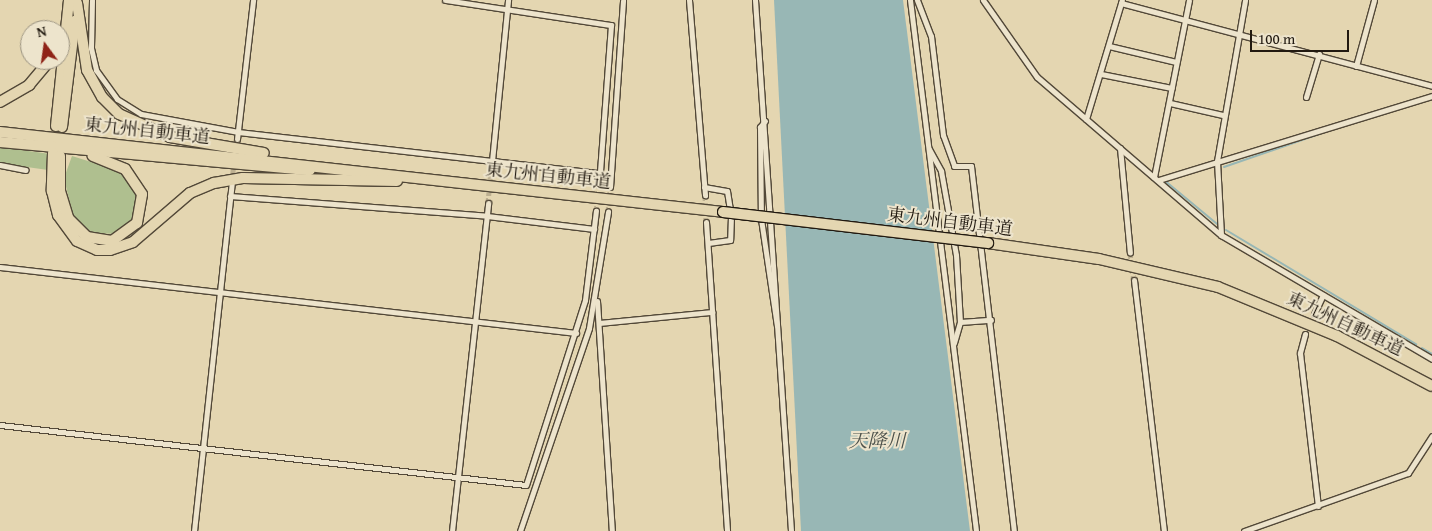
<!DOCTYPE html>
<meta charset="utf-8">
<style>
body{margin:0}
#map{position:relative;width:1432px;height:531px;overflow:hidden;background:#e4d6b1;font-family:"Gentium Book Plus","Noto Serif JP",serif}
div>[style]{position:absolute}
.green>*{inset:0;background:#afbf8f;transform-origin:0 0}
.water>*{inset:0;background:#98b7b5}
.stream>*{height:2px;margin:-1px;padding:0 1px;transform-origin:1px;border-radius:1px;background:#98b7b5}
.minor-tunnel>*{height:5px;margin-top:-2.5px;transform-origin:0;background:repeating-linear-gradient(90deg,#bdb091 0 5px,transparent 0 7.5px)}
.roads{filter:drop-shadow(1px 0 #524838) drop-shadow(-1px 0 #524838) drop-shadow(0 1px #524838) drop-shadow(0 -1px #524838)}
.minor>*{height:5px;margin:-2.5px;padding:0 2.5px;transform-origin:2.5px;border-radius:2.5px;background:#ede4cc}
.motorway>*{height:10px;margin:-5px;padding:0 5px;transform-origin:5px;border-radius:5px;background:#e4d6b1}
.bridges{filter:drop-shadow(1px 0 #211910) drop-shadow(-1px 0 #211910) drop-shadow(0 1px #211910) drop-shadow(0 -1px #211910)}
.motorway-bridge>*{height:10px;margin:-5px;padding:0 5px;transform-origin:5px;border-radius:5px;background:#e4d6b1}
span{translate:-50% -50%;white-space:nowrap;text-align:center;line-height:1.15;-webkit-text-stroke:4px #ede4cc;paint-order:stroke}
.street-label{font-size:18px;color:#211910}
.water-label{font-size:19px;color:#4b504a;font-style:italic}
.north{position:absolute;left:20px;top:20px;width:50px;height:50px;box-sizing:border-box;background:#ede4cc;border:1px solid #9b9381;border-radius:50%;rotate:346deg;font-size:14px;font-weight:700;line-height:20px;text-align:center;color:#211910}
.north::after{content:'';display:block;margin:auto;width:18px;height:22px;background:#8f2418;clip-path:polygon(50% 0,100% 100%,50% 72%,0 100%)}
.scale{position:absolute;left:1250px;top:30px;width:99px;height:22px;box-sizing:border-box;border:2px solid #211910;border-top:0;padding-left:6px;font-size:15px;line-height:18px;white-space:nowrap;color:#211910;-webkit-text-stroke:4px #ede4cc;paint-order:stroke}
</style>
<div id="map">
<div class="green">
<i style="left:0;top:147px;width:49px;height:16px;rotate:8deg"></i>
<i style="clip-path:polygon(72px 156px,123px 172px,135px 187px,136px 217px,119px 234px,90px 233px,73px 216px,64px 178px)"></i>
</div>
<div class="water">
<i style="clip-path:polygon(774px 0,903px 0,970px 531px,801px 531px)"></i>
</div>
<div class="stream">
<i style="left:1224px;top:167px;width:138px;rotate:-19.1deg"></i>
<i style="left:1164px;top:180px;width:69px;rotate:39.7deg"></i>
<i style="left:1226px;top:230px;width:222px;rotate:31deg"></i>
<i style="left:1422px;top:348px;width:12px;rotate:31deg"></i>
</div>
<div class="minor-tunnel">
<i style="left:232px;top:181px;width:19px;rotate:-84deg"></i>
<i style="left:705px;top:195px;width:27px;rotate:88deg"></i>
<i style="left:488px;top:203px;width:32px;rotate:-85deg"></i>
<i style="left:596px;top:211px;width:26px;rotate:-83deg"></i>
<i style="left:608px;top:212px;width:25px;rotate:-85deg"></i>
<i style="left:1130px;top:253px;width:27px;rotate:82deg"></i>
</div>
<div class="roads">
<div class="minor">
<i style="left:92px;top:0;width:48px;rotate:91.2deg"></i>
<i style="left:91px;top:48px;width:23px;rotate:77deg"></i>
<i style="left:96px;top:70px;width:36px;rotate:54deg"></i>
<i style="left:117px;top:99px;width:28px;rotate:32deg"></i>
<i style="left:141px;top:114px;width:99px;rotate:10.5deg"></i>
<i style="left:238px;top:132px;width:364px;rotate:6.5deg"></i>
<i style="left:445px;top:0;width:168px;rotate:8.6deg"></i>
<i style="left:611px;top:25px;width:160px;rotate:94.3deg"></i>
<i style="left:689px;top:0;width:196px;rotate:85.3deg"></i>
<i style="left:755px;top:0;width:532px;rotate:86.12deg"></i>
<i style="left:910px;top:0;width:535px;rotate:82.91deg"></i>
<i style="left:917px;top:0;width:39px;rotate:69deg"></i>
<i style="left:931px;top:36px;width:100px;rotate:83.1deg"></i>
<i style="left:943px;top:135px;width:33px;rotate:70deg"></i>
<i style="left:954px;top:166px;width:17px"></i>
<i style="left:971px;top:166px;width:368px;rotate:83.3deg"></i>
<i style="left:983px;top:0;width:94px;rotate:55deg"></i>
<i style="left:1037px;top:77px;width:243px;rotate:40.7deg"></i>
<i style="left:1221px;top:235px;width:245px;rotate:30.4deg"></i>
<i style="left:1121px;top:3px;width:322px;rotate:14.9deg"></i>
<i style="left:1109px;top:46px;width:69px;rotate:13.4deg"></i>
<i style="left:1356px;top:66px;width:68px;rotate:-74.7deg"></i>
<i style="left:1101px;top:74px;width:72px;rotate:11.2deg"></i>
<i style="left:1306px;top:97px;width:45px;rotate:-73.2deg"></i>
<i style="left:1170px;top:103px;width:54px;rotate:12.8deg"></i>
<i style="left:1086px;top:119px;width:124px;rotate:-73.2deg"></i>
<i style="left:765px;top:121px;width:8px;rotate:130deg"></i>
<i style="left:760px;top:127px;width:92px;rotate:89.4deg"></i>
<i style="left:761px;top:219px;width:108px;rotate:81.5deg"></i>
<i style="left:237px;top:139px;width:140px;rotate:-83.4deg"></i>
<i style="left:1120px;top:148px;width:105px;rotate:84.6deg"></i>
<i style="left:929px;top:149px;width:25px;rotate:61deg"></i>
<i style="left:941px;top:171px;width:85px;rotate:79.9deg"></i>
<i style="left:956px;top:255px;width:67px;rotate:86.6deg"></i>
<i style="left:960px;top:322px;width:22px;rotate:106deg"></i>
<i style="left:0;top:165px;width:26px;rotate:11deg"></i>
<i style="left:491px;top:171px;width:172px;rotate:-84.3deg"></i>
<i style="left:1154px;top:177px;width:180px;rotate:-78.8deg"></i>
<i style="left:1159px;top:180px;width:286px;rotate:-17.1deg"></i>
<i style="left:610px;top:187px;width:187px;rotate:-86deg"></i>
<i style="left:704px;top:187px;width:23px;rotate:10deg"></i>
<i style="left:727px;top:191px;width:25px;rotate:81deg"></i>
<i style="left:731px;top:216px;width:24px;rotate:92deg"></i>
<i style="left:730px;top:240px;width:22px;rotate:172deg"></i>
<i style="left:230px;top:196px;width:258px;rotate:4.4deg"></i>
<i style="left:487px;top:216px;width:108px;rotate:6.9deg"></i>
<i style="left:706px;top:222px;width:310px;rotate:86.1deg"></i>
<i style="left:1221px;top:235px;width:74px;rotate:-93.1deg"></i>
<i style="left:1217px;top:161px;width:163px;rotate:-80.1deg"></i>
<i style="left:0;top:267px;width:580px;rotate:6.54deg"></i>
<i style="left:1134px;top:280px;width:253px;rotate:83.2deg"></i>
<i style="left:597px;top:301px;width:230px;rotate:86.3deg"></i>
<i style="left:1314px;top:314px;width:21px;rotate:-65deg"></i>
<i style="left:960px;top:322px;width:31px;rotate:-4deg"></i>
<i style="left:599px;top:323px;width:114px;rotate:-5.6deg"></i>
<i style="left:1305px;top:334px;width:20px;rotate:105deg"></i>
<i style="left:1300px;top:353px;width:154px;rotate:83.3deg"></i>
<i style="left:0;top:425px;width:529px;rotate:6.51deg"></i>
<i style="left:526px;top:485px;width:194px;rotate:-72.3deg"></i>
<i style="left:585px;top:300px;width:90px;rotate:-83deg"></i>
<i style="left:194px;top:531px;width:349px;rotate:-83.8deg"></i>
<i style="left:452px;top:531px;width:330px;rotate:-83.7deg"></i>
<i style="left:520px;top:531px;width:214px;rotate:-71.2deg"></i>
<i style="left:589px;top:328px;width:118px;rotate:-80.7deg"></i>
<i style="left:1244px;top:531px;width:174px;rotate:-19.5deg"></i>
<i style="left:1408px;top:473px;width:44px;rotate:-57deg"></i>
</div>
<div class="motorway">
<i style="left:77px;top:3px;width:68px;rotate:81.5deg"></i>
<i style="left:87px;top:70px;width:31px;rotate:61deg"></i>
<i style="left:102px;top:97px;width:24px;rotate:45deg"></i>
<i style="left:119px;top:114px;width:56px;rotate:24.3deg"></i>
<i style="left:170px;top:137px;width:95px;rotate:9.7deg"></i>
<i style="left:0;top:102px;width:34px;rotate:-30deg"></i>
<i style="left:29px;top:85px;width:33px;rotate:-50deg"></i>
<i style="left:56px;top:126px;width:127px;rotate:-84.1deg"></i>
<i style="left:62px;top:127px;width:107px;rotate:-83deg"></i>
<i style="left:0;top:132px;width:727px;rotate:6.31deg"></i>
<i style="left:0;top:142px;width:311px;rotate:5.2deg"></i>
<i style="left:53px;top:153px;width:38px;rotate:92deg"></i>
<i style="left:52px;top:191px;width:25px;rotate:76deg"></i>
<i style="left:58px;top:215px;width:32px;rotate:54deg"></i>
<i style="left:77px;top:241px;width:22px;rotate:24deg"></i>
<i style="left:97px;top:250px;width:13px"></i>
<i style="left:110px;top:250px;width:24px;rotate:-19deg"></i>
<i style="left:133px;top:242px;width:75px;rotate:-40.7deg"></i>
<i style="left:190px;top:193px;width:26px;rotate:-23deg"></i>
<i style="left:214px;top:183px;width:29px;rotate:-10deg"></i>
<i style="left:243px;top:178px;width:154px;rotate:1.1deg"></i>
<i style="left:60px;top:156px;width:35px;rotate:90deg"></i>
<i style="left:60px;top:191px;width:28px;rotate:73deg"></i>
<i style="left:68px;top:218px;width:27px;rotate:45deg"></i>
<i style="left:87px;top:237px;width:25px;rotate:9deg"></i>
<i style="left:112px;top:241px;width:31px;rotate:-36deg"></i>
<i style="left:137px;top:223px;width:29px;rotate:-80deg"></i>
<i style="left:142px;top:194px;width:30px;rotate:-124deg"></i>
<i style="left:125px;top:169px;width:35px;rotate:-158deg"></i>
<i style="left:988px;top:243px;width:112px;rotate:8.2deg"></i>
<i style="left:1099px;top:259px;width:122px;rotate:13.2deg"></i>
<i style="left:1218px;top:287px;width:129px;rotate:22.4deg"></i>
<i style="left:1337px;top:336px;width:107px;rotate:27.8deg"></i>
</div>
</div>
<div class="bridges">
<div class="motorway-bridge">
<i style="left:723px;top:212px;width:267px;rotate:6.7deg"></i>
</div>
</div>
<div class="street-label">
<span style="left:147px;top:131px;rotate:6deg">東九州自動車道</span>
<span style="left:548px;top:176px;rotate:6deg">東九州自動車道</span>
<span style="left:950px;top:222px;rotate:7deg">東九州自動車道</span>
<span style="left:1345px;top:324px;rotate:25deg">東九州自動車道</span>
</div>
<div class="water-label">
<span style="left:877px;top:441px">天降川</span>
</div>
<div class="north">N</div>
<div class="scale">100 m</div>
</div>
